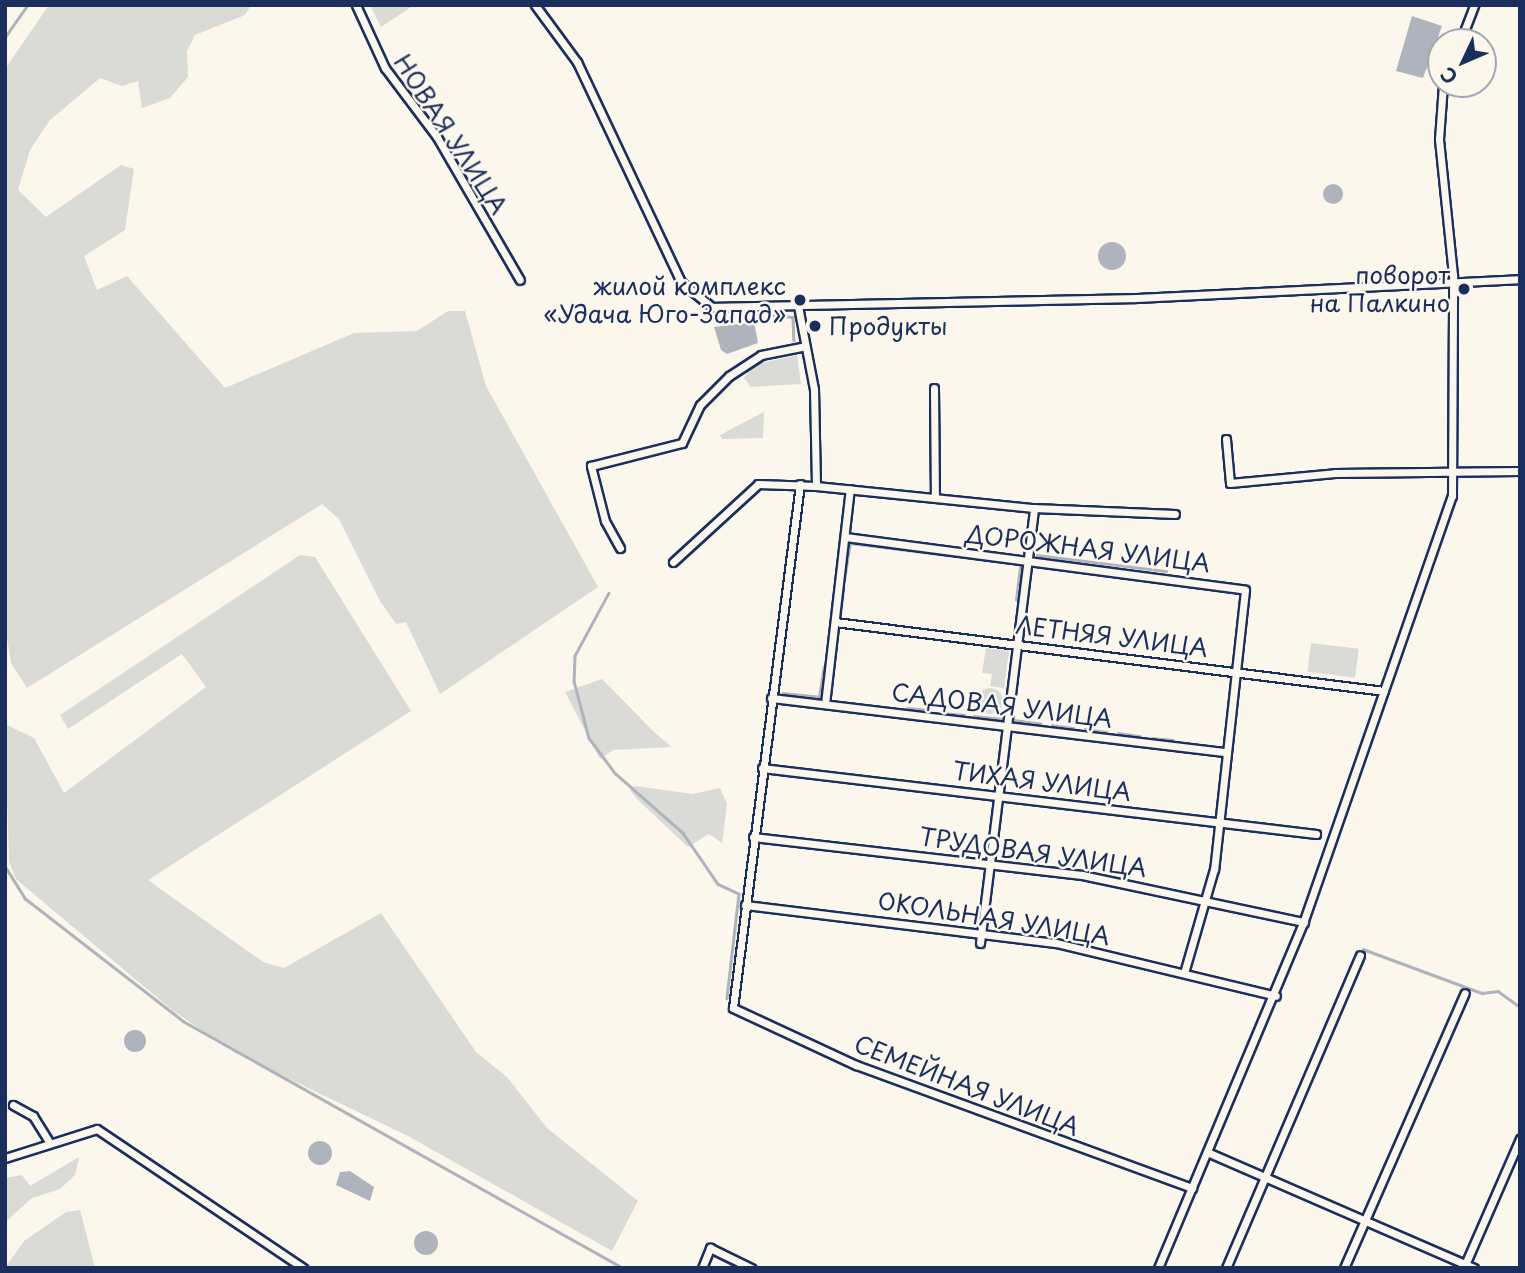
<!DOCTYPE html>
<meta charset="utf-8">
<style>
body{margin:0}
#map{position:relative;width:1525px;height:1273px;overflow:hidden;background:#fbf7ec;font-family:"Playpen Sans",sans-serif}
div>[style]{position:absolute}
.green>*{inset:0;background:#dadad7;transform-origin:0 0}
.round{border-radius:50%}
.water>*{inset:0;background:#afb3bb}
.stream>*{height:2.5px;margin:-1.25px;padding:0 1.25px;transform-origin:1.25px;border-radius:1.25px;background:#afb3bb}
.roads{filter:drop-shadow(2px 0 #1b2f5e) drop-shadow(-2px 0 #1b2f5e) drop-shadow(0 2px #1b2f5e) drop-shadow(0 -2px #1b2f5e)}
.street>*{height:7px;margin:-3.5px;padding:0 3.5px;transform-origin:3.5px;border-radius:3.5px;background:#fbf7ec}
.dots>*{width:19px;height:19px;translate:-50% -50%;box-sizing:border-box;border:4px solid #fbf7ec;border-radius:50%}
span{translate:-50% -50%;white-space:nowrap;text-align:center;line-height:1.15;-webkit-text-stroke:5px #fbf7ec;paint-order:stroke}
.street-label{font-size:24px;color:#1b2f5e}
.poi-label{font-size:24px;color:#1b2f5e}
.right{translate:-100% -50%;text-align:right}
.left{translate:0 -50%;text-align:left}
.frame{position:absolute;inset:0;border:7px solid #1b2f5e;pointer-events:none}
.north{position:absolute;left:1427px;top:28px;width:70px;height:70px;box-sizing:border-box;background:#fbf7ec;border:2px solid #a1a7b3;border-radius:50%;rotate:226deg;font-size:19px;font-weight:700;line-height:28px;text-align:center;color:#1b2f5e}
.north::after{content:'';display:block;margin:auto;width:24px;height:32px;background:#1b2f5e;clip-path:polygon(50% 0,100% 100%,50% 72%,0 100%)}
</style>
<div id="map">
<div class="green">
<i style="clip-path:polygon(49px 5px,251px 5px,245px 15px,195px 35px,187px 51px,188px 77px,170px 98px,142px 108px,138px 81px,122px 86px,100px 78px,50px 120px,30px 150px,18px 190px,46px 217px,121px 165px,134px 169px,125px 230px,84px 256px,97px 290px,127px 276px,225px 388px,354px 333px,417px 331px,448px 311px,465px 311px,486px 386px,598px 587px,440px 694px,406px 622px,396px 624px,380px 601px,339px 519px,322px 504px,27px 688px,11px 663px,5px 625px,5px 69px)"></i>
<i style="clip-path:polygon(370px 5px,414px 5px,381px 27px)"></i>
<i style="clip-path:polygon(797px 355px,801px 384px,751px 387px,744px 378px,753px 365px)"></i>
<i style="clip-path:polygon(764px 412px,763px 438px,722px 439px,720px 435px)"></i>
<i style="clip-path:polygon(300px 555px,315px 557px,411px 711px,148px 880px,263px 962px,284px 968px,381px 913px,476px 1052px,507px 1077px,547px 1128px,638px 1201px,612px 1251px,408px 1136px,235px 1053px,172px 1010px,16px 879px,9px 862px,5px 724px,34px 738px,64px 793px,206px 687px,182px 654px,68px 729px,60px 715px)"></i>
<i style="left:1311px;top:643px;width:48px;height:29px;rotate:7deg"></i>
<i style="clip-path:polygon(986px 648px,1009px 651px,1004px 688px,990px 686px,992px 674px,982px 673px)"></i>
<i style="clip-path:polygon(602px 679px,654px 732px,672px 747px,613px 750px,600px 759px,565px 692px)"></i>
<i class="round" style="left:977px;top:688px;width:26px;height:26px"></i>
<i style="clip-path:polygon(635px 786px,693px 794px,720px 788px,727px 804px,722px 843px,709px 834px,688px 847px,636px 798px,630px 790px)"></i>
<i style="clip-path:polygon(79px 1157px,75px 1175px,60px 1189px,32px 1198px,5px 1222px,5px 1178px,22px 1175px,30px 1186px)"></i>
<i style="clip-path:polygon(80px 1210px,95px 1268px,5px 1268px,24px 1241px,66px 1212px)"></i>
</div>
<div class="water">
<i style="clip-path:polygon(1412px 16px,1442px 26px,1423px 78px,1396px 71px)"></i>
<i class="round" style="left:1323px;top:184px;width:20px;height:20px"></i>
<i class="round" style="left:1098px;top:242px;width:28px;height:28px"></i>
<i style="clip-path:polygon(754px 322px,758px 343px,727px 354px,721px 350px,714px 327px)"></i>
<i class="round" style="left:124px;top:1030px;width:22px;height:22px"></i>
<i class="round" style="left:308px;top:1141px;width:24px;height:24px"></i>
<i style="clip-path:polygon(350px 1171px,374px 1187px,370px 1201px,336px 1185px,340px 1172px)"></i>
<i class="round" style="left:414px;top:1231px;width:24px;height:24px"></i>
</div>
<div class="stream">
<i style="left:5px;top:37px;width:39px;rotate:-55deg"></i>
<i style="left:773px;top:315px;width:20px;rotate:6deg"></i>
<i style="left:793px;top:317px;width:23px;rotate:88deg"></i>
<i style="left:1037px;top:555px;width:130px;rotate:7.1deg"></i>
<i style="left:844px;top:580px;width:37px;rotate:-81deg"></i>
<i style="left:850px;top:543px;width:163px;rotate:7deg"></i>
<i style="left:609px;top:593px;width:72px;rotate:118.4deg"></i>
<i style="left:575px;top:656px;width:25px;rotate:92deg"></i>
<i style="left:574px;top:681px;width:59px;rotate:75.3deg"></i>
<i style="left:589px;top:738px;width:44px;rotate:53.4deg"></i>
<i style="left:615px;top:773px;width:91px;rotate:41.4deg"></i>
<i style="left:683px;top:833px;width:62px;rotate:55.5deg"></i>
<i style="left:718px;top:884px;width:23px;rotate:25deg"></i>
<i style="left:739px;top:894px;width:105px;rotate:96.6deg"></i>
<i style="left:1016px;top:600px;width:33px;rotate:-83deg"></i>
<i style="left:840px;top:615px;width:25px;rotate:-83deg"></i>
<i style="left:783px;top:693px;width:36px;rotate:6deg"></i>
<i style="left:819px;top:697px;width:30px;rotate:-81deg"></i>
<i style="left:907px;top:708px;width:22px;rotate:5deg"></i>
<i style="left:943px;top:713px;width:21px;rotate:5deg"></i>
<i style="left:974px;top:716px;width:28px;rotate:6deg"></i>
<i style="left:1014px;top:720px;width:27px;rotate:8deg"></i>
<i style="left:1052px;top:725px;width:22px;rotate:8deg"></i>
<i style="left:1085px;top:729px;width:22px;rotate:8deg"></i>
<i style="left:1118px;top:733px;width:22px;rotate:8deg"></i>
<i style="left:1152px;top:738px;width:21px;rotate:5deg"></i>
<i style="left:5px;top:866px;width:39px;rotate:58deg"></i>
<i style="left:26px;top:899px;width:199px;rotate:37.8deg"></i>
<i style="left:183px;top:1021px;width:505px;rotate:29.31deg"></i>
<i style="left:1363px;top:949px;width:127px;rotate:20.3deg"></i>
<i style="left:1482px;top:993px;width:16px;rotate:-7deg"></i>
<i style="left:1498px;top:991px;width:27px;rotate:36deg"></i>
<i style="left:1372px;top:1219px;width:97px;rotate:23.1deg"></i>
<i style="left:714px;top:1255px;width:27px;rotate:28deg"></i>
</div>
<div class="roads">
<div class="street">
<i style="left:356px;top:5px;width:69px;rotate:65.3deg"></i>
<i style="left:385px;top:68px;width:86px;rotate:53deg"></i>
<i style="left:437px;top:137px;width:165px;rotate:59.9deg"></i>
<i style="left:535px;top:5px;width:71px;rotate:53.6deg"></i>
<i style="left:577px;top:62px;width:243px;rotate:64.7deg"></i>
<i style="left:681px;top:282px;width:40px;rotate:39deg"></i>
<i style="left:712px;top:307px;width:423px;rotate:-1.2deg"></i>
<i style="left:1135px;top:298px;width:385px;rotate:-2.8deg"></i>
<i style="left:1460px;top:42px;width:40px;rotate:-69deg"></i>
<i style="left:798px;top:306px;width:85px;rotate:79.1deg"></i>
<i style="left:814px;top:389px;width:97px;rotate:88.8deg"></i>
<i style="left:816px;top:486px;width:219px;rotate:5.8deg"></i>
<i style="left:1034px;top:508px;width:141px;rotate:2.4deg"></i>
<i style="left:934px;top:388px;width:110px;rotate:89.5deg"></i>
<i style="left:1226px;top:439px;width:44px;rotate:84.8deg"></i>
<i style="left:1230px;top:483px;width:105px;rotate:-5.4deg"></i>
<i style="left:1335px;top:473px;width:185px;rotate:-0.6deg"></i>
<i style="left:800px;top:484px;width:528px;rotate:97.29deg"></i>
<i style="left:733px;top:1008px;width:136px;rotate:24.9deg"></i>
<i style="left:856px;top:1065px;width:358px;rotate:20.1deg"></i>
<i style="left:845px;top:537px;width:403px;rotate:7.5deg"></i>
<i style="left:1245px;top:590px;width:281px;rotate:96.3deg"></i>
<i style="left:1214px;top:869px;width:108px;rotate:106.1deg"></i>
<i style="left:620px;top:548px;width:31px;rotate:-119deg"></i>
<i style="left:605px;top:521px;width:57px;rotate:-104.3deg"></i>
<i style="left:591px;top:466px;width:94px;rotate:-14.2deg"></i>
<i style="left:682px;top:443px;width:42px;rotate:-64.7deg"></i>
<i style="left:700px;top:405px;width:41px;rotate:-45deg"></i>
<i style="left:729px;top:376px;width:38px;rotate:-33deg"></i>
<i style="left:761px;top:355px;width:41px;rotate:-11.3deg"></i>
<i style="left:673px;top:562px;width:115px;rotate:-42.5deg"></i>
<i style="left:758px;top:484px;width:58px;rotate:2deg"></i>
<i style="left:835px;top:622px;width:553px;rotate:7.16deg"></i>
<i style="left:771px;top:698px;width:459px;rotate:6.8deg"></i>
<i style="left:825px;top:704px;width:216px;rotate:-83.4deg"></i>
<i style="left:762px;top:768px;width:558px;rotate:6.79deg"></i>
<i style="left:753px;top:837px;width:331px;rotate:6.6deg"></i>
<i style="left:1082px;top:875px;width:227px;rotate:12deg"></i>
<i style="left:745px;top:905px;width:313px;rotate:7deg"></i>
<i style="left:1056px;top:943px;width:226px;rotate:13.5deg"></i>
<i style="left:980px;top:943px;width:438px;rotate:-82.9deg"></i>
<i style="left:13px;top:1105px;width:23px;rotate:29deg"></i>
<i style="left:33px;top:1116px;width:28px;rotate:58deg"></i>
<i style="left:1207px;top:1152px;width:291px;rotate:23.5deg"></i>
<i style="left:5px;top:1158px;width:96px;rotate:-17.5deg"></i>
<i style="left:97px;top:1129px;width:249px;rotate:34deg"></i>
<i style="left:1464px;top:1267px;width:140px;rotate:-66.4deg"></i>
<i style="left:702px;top:1268px;width:22px;rotate:-68deg"></i>
<i style="left:710px;top:1248px;width:46px;rotate:26deg"></i>
<i style="left:1158px;top:1268px;width:374px;rotate:-67.2deg"></i>
<i style="left:1303px;top:923px;width:452px;rotate:-70.8deg"></i>
<i style="left:1452px;top:496px;width:221px;rotate:-89.7deg"></i>
<i style="left:1453px;top:275px;width:137px;rotate:-95.9deg"></i>
<i style="left:1439px;top:139px;width:55px;rotate:-85.8deg"></i>
<i style="left:1226px;top:1268px;width:340px;rotate:-66.8deg"></i>
<i style="left:1344px;top:1268px;width:300px;rotate:-66.3deg"></i>
</div>
</div>
<div class="dots">
<i style="left:1464px;top:289px;background:#1b2f5e"></i>
<i style="left:800px;top:300px;background:#1b2f5e"></i>
<i style="left:815px;top:326px;background:#1b2f5e"></i>
</div>
<div class="street-label">
<span style="left:451px;top:134px;rotate:57deg">НОВАЯ УЛИЦА</span>
<span style="left:1088px;top:548px;rotate:7deg">ДОРОЖНАЯ УЛИЦА</span>
<span style="left:1112px;top:636px;rotate:7deg">ЛЕТНЯЯ УЛИЦА</span>
<span style="left:1002px;top:705px;rotate:7deg">САДОВАЯ УЛИЦА</span>
<span style="left:1042px;top:781px;rotate:7deg">ТИХАЯ УЛИЦА</span>
<span style="left:1033px;top:852px;rotate:8deg">ТРУДОВАЯ УЛИЦА</span>
<span style="left:994px;top:918px;rotate:9deg">ОКОЛЬНАЯ УЛИЦА</span>
<span style="left:967px;top:1085px;rotate:21deg">СЕМЕЙНАЯ УЛИЦА</span>
</div>
<div class="poi-label">
<span class="right" style="left:1450px;top:289px">поворот<br>на Палкино</span>
<span class="right" style="left:786px;top:300px">жилой комплекс<br>«Удача Юго-Запад»</span>
<span class="left" style="left:829px;top:326px">Продукты</span>
</div>
<div class="frame"></div>
<div class="north">С</div>
</div>
